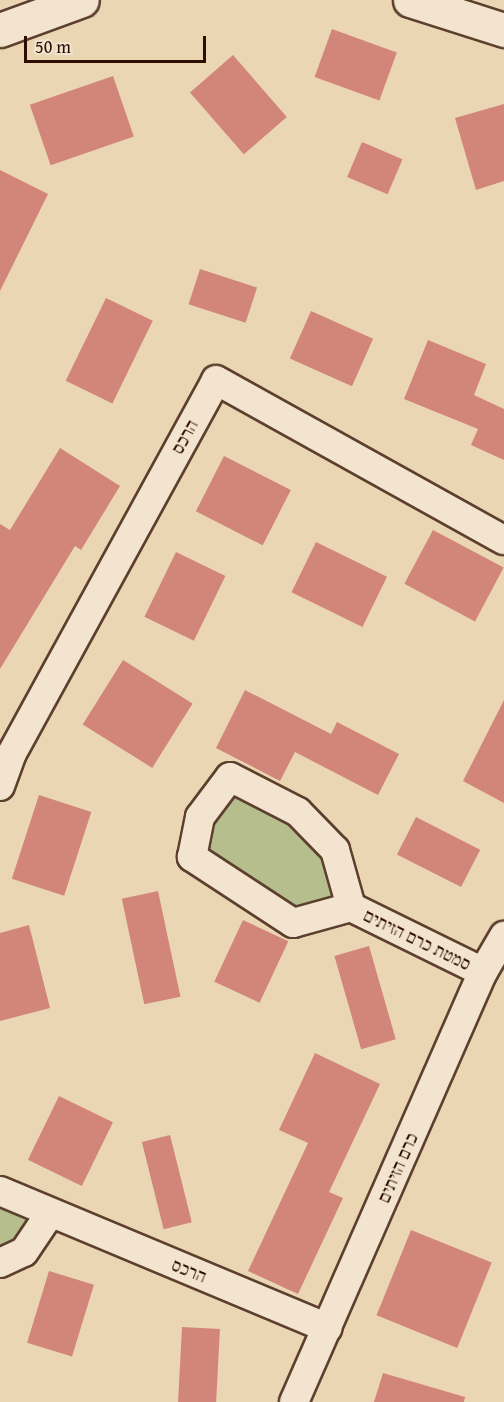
<!DOCTYPE html>
<meta charset="utf-8">
<style>
body{margin:0}
#map{position:relative;width:504px;height:1402px;overflow:hidden;background:#ebd6b4;font-family:"Gentium Book Plus","Frank Ruhl Libre",serif}
div>[style]{position:absolute}
.green>*{inset:0;background:#b6be8e}
.building>*{inset:0;background:#d18679;transform-origin:0 0}
.roads{filter:drop-shadow(2px 0 #5d3f2e) drop-shadow(-2px 0 #5d3f2e) drop-shadow(0 2px #5d3f2e) drop-shadow(0 -2px #5d3f2e)}
.minor>*{height:28px;margin:-14px;padding:0 14px;transform-origin:14px;border-radius:14px;background:#f2e4ce}
.tertiary>*{height:33px;margin:-16.5px;padding:0 16.5px;transform-origin:16.5px;border-radius:16.5px;background:#f2e4ce}
span{translate:-50% -50%;white-space:nowrap;text-align:center;line-height:1.15;-webkit-text-stroke:4.5px #f2e4ce;paint-order:stroke}
.street-label{font-size:18px;color:#2e0d02}
.scale{position:absolute;left:24px;top:36px;width:182px;height:27px;box-sizing:border-box;border:3px solid #2e0d02;border-top:0;padding-left:8px;font-size:18px;line-height:21px;white-space:nowrap;color:#2e0d02;-webkit-text-stroke:4px #f2e4ce;paint-order:stroke}
</style>
<div id="map">
<div class="green">
<i style="clip-path:polygon(230px 777px,298px 812px,351px 907px,293px 923px,192px 857px)"></i>
<i style="clip-path:polygon(0 1191px,49px 1215px,0 1263px)"></i>
</div>
<div class="building">
<i style="left:332px;top:29px;width:69px;height:51px;rotate:20deg"></i>
<i style="left:233px;top:55px;width:82px;height:57px;rotate:49deg"></i>
<i style="left:113px;top:76px;width:64px;height:88px;rotate:71deg"></i>
<i style="clip-path:polygon(504px 104px,504px 181px,476px 190px,455px 118px)"></i>
<i style="left:362px;top:142px;width:44px;height:38px;rotate:23deg"></i>
<i style="clip-path:polygon(0 170px,48px 194px,0 291px)"></i>
<i style="left:200px;top:269px;width:60px;height:37px;rotate:18deg"></i>
<i style="left:106px;top:298px;width:52px;height:92px;rotate:26deg"></i>
<i style="left:311px;top:311px;width:68px;height:52px;rotate:24deg"></i>
<i style="clip-path:polygon(428px 340px,486px 364px,474px 395px,504px 409px,504px 460px,471px 445px,478px 429px,404px 399px)"></i>
<i style="clip-path:polygon(60px 448px,120px 486px,81px 550px,75px 546px,0 669px,0 524px,10px 530px)"></i>
<i style="left:224px;top:456px;width:75px;height:62px;rotate:27deg"></i>
<i style="left:433px;top:530px;width:80px;height:61px;rotate:28deg"></i>
<i style="left:316px;top:542px;width:79px;height:56px;rotate:26deg"></i>
<i style="left:176px;top:552px;width:55px;height:72px;rotate:26deg"></i>
<i style="left:123px;top:660px;width:82px;height:76px;rotate:32deg"></i>
<i style="clip-path:polygon(245px 690px,331px 734px,337px 722px,399px 754px,378px 795px,295px 752px,280px 781px,216px 748px)"></i>
<i style="clip-path:polygon(504px 700px,504px 803px,463px 781px)"></i>
<i style="left:39px;top:795px;width:55px;height:88px;rotate:18deg"></i>
<i style="left:416px;top:817px;width:72px;height:42px;rotate:27deg"></i>
<i style="left:158px;top:891px;width:108px;height:37px;rotate:78deg"></i>
<i style="left:243px;top:920px;width:50px;height:68px;rotate:25deg"></i>
<i style="clip-path:polygon(29px 925px,50px 1008px,0 1021px,0 933px)"></i>
<i style="left:369px;top:946px;width:97px;height:36px;rotate:74deg"></i>
<i style="clip-path:polygon(315px 1053px,380px 1084px,329px 1192px,343px 1198px,298px 1294px,248px 1271px,308px 1143px,279px 1130px)"></i>
<i style="left:59px;top:1096px;width:60px;height:71px;rotate:26deg"></i>
<i style="left:170px;top:1135px;width:90px;height:29px;rotate:76deg"></i>
<i style="left:411px;top:1230px;width:87px;height:92px;rotate:22deg"></i>
<i style="left:49px;top:1271px;width:47px;height:75px;rotate:17deg"></i>
<i style="left:182px;top:1327px;width:38px;height:75px;rotate:3deg"></i>
<i style="clip-path:polygon(383px 1373px,465px 1397px,464px 1402px,374px 1402px)"></i>
</div>
<div class="roads">
<div class="minor">
<i style="left:0;top:786px;width:33px;rotate:-70deg"></i>
<i style="left:11px;top:755px;width:427px;rotate:-61.3deg"></i>
<i style="left:216px;top:380px;width:329px;rotate:29.1deg"></i>
<i style="left:351px;top:907px;width:60px;rotate:164.6deg"></i>
<i style="left:293px;top:923px;width:121px;rotate:-146.8deg"></i>
<i style="left:192px;top:857px;width:41px;rotate:-78.7deg"></i>
<i style="left:200px;top:817px;width:50px;rotate:-53.1deg"></i>
<i style="left:230px;top:777px;width:76px;rotate:27.2deg"></i>
<i style="left:298px;top:812px;width:53px;rotate:45.8deg"></i>
<i style="left:335px;top:850px;width:59px;rotate:74.3deg"></i>
<i style="left:351px;top:907px;width:147px;rotate:26.2deg"></i>
<i style="left:0;top:1191px;width:355px;rotate:22.7deg"></i>
<i style="left:0;top:1263px;width:26px;rotate:-25deg"></i>
<i style="left:24px;top:1252px;width:45px;rotate:-56deg"></i>
<i style="left:294px;top:1402px;width:470px;rotate:-66.3deg"></i>
<i style="left:483px;top:972px;width:42px;rotate:-59.7deg"></i>
</div>
<div class="tertiary">
<i style="left:410px;top:0;width:99px;rotate:17.7deg"></i>
<i style="left:0;top:30px;width:87px;rotate:-20.1deg"></i>
</div>
</div>
<div class="street-label">
<span style="left:185px;top:437px;rotate:-61deg">הרכס</span>
<span style="left:417px;top:940px;rotate:26deg">סמטת כרם הזיתים</span>
<span style="left:398px;top:1168px;rotate:-66deg">כרם הזיתים</span>
<span style="left:189px;top:1271px;rotate:22deg">הרכס</span>
</div>
<div class="scale">50 m</div>
</div>
